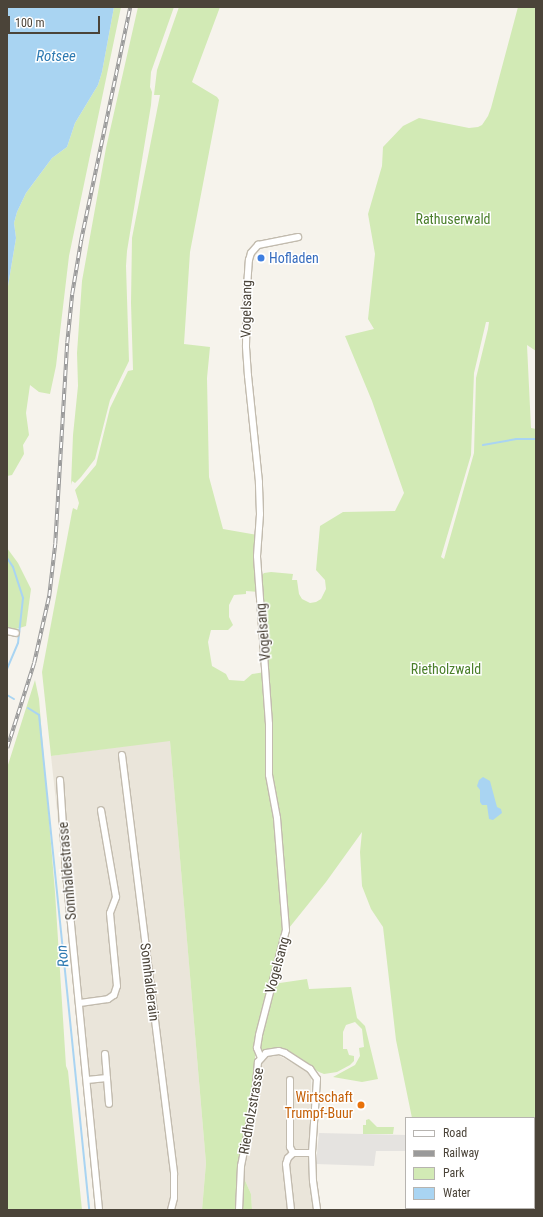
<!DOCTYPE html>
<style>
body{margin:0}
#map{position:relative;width:543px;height:1217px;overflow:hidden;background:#f6f3ec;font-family:"Roboto Condensed",sans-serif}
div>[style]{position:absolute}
.residential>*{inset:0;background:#eae5da}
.green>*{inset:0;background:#d2eab5}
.parking>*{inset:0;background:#e5e3e0}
.water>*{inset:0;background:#a9d4f2}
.stream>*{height:2px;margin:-1px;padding:0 1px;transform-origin:1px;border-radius:1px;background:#a9d4f2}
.roads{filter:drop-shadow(1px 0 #c2bbae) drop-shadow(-1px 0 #c2bbae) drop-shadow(0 1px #c2bbae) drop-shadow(0 -1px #c2bbae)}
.minor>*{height:6px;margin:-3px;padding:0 3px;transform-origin:3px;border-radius:3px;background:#fff}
.rail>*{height:3.5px;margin-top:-1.75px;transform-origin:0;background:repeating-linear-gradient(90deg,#fff 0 6px,#9a9a9a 0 12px);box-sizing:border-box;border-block:1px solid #9a9a9a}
.dots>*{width:11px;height:11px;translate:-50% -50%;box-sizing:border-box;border:2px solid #fff;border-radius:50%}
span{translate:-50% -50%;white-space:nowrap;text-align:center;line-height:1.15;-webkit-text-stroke:3px #fff;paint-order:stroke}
.park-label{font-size:14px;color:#4a7f2a}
.shop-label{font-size:14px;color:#366cbe}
.left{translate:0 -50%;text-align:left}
.street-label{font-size:14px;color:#4b4439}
.food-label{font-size:14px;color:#c56008}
.right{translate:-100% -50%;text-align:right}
.water-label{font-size:15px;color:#2e7ab2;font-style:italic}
.frame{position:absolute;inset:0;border:8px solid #4b4439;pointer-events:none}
.legend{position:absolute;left:405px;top:1117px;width:130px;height:92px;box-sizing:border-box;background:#fff;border:1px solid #b7b4b0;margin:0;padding:5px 7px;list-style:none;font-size:12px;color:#4b4439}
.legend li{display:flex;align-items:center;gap:8px;height:20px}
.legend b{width:20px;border:1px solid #b7b4b0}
.scale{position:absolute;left:8px;top:16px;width:92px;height:18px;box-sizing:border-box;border:2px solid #4b4439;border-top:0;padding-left:5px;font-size:12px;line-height:14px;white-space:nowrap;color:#4b4439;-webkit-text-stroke:3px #fff;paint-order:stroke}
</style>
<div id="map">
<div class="residential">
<i style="clip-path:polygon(170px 740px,206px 1163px,202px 1210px,103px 1210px,70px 885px,69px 873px,64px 871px,63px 866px,51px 756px)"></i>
<i style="clip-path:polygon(274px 1053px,311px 1073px,312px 1188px,315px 1210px,252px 1210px,251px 1194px,239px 1167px,252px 1090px,261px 1062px)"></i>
</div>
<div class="green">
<i style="clip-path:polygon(114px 7px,121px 7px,69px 256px,56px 366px,50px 394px,39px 392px,30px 385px,26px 413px,29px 435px,23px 445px,24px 454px,12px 475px,7px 476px,7px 292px,16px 238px,14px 223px,17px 212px,26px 193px,52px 158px,67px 147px,75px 123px,98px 85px,102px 72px)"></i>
<i style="clip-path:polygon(138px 7px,174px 7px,151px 72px,150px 87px,152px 92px,151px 105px,127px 251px,126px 266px,129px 361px,110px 400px,95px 459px,81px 477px,75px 483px,72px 481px,71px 485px,73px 435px,78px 386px,77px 353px,82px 281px,106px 148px)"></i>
<i style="clip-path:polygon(179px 7px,220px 7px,192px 82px,217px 97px,219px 100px,190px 252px,184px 344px,210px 347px,207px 378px,209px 477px,223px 529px,257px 535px,259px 592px,246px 591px,246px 594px,234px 595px,229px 605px,229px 617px,233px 625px,228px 630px,211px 630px,208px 642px,212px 666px,226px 674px,229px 680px,244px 681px,252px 674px,265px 672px,268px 731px,285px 924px,255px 1051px,255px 1078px,239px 1167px,251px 1194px,252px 1210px,202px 1210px,206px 1163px,170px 741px,51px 756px,42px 672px,72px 512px,73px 508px,77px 510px,79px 503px,75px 490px,96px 465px,110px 408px,128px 371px,133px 370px,131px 303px,132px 238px,160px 95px,154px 95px,157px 70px)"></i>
<i style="clip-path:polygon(evenodd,518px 7px,536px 7px,536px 351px,527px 345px,531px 428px,536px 429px,536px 1210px,422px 1210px,421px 1208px,534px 1208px,534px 1118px,412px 1118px,396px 1040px,383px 927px,371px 909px,362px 886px,360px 852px,362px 832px,326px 882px,289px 928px,272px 792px,261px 576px,264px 573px,271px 572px,293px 574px,292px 580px,297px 580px,299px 594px,302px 599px,310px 603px,316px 602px,321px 599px,326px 589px,325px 580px,316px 570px,320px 526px,343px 512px,395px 511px,404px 493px,372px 401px,345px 336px,374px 329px,368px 319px,375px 254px,368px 214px,382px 166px,383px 147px,403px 126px,419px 118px,469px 128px,478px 127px,482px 125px,488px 116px,491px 108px,518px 7px,486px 322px,489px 322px,488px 329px,476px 378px,474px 453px,444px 559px,441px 557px,471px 455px,474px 373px,486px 322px)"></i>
<i style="clip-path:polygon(7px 548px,18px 563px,31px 589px,26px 626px,13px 630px,7px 626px)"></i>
<i style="clip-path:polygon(35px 680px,39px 699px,55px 892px,66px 1066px,68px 1071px,82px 1210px,7px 1210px,7px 768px)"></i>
<i style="clip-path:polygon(307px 979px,309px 989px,351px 987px,357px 1018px,365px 1026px,378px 1079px,362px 1082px,333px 1077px,355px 1065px,360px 1056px,359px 1048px,364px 1047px,362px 1029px,355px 1022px,346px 1025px,343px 1032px,343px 1049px,347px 1049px,349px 1055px,354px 1056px,354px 1061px,350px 1065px,337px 1072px,324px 1074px,319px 1072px,286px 1051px,261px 1052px,259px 1047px,273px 984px)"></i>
<i style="clip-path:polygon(369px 1119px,377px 1127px,394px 1127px,393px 1134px,363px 1134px,363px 1125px,366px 1125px,366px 1120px)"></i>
</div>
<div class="parking">
<i style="clip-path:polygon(319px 1133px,406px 1135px,406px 1151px,376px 1151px,374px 1166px,316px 1164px)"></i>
</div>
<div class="water">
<i style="clip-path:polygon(7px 7px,114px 7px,102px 72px,98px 85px,75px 123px,67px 147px,52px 158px,26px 193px,17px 212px,14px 223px,16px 238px,7px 292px)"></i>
<i style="clip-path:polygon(483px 777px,490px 781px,497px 807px,501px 809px,502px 813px,493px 820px,489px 819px,487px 805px,482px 805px,480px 802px,480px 790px,477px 786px,479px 780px)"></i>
</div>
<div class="stream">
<i style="left:483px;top:445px;width:34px;rotate:-10deg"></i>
<i style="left:516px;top:439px;width:20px"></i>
<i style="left:7px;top:558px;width:11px;rotate:56deg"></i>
<i style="left:13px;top:567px;width:33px;rotate:72deg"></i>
<i style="left:23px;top:598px;width:45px;rotate:96.3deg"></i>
<i style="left:18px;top:643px;width:28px;rotate:113deg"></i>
<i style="left:7px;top:695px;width:8px;rotate:30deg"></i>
<i style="left:28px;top:708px;width:13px;rotate:32deg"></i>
<i style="left:39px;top:715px;width:498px;rotate:84.2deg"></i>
</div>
<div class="roads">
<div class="minor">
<i style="left:7px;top:631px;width:9px;rotate:13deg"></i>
<i style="left:122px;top:755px;width:422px;rotate:82.9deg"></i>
<i style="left:174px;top:1174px;width:24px;rotate:90deg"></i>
<i style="left:174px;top:1198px;width:12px;rotate:104deg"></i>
<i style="left:60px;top:780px;width:93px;rotate:86.3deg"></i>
<i style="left:66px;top:873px;width:339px;rotate:84.4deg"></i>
<i style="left:80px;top:1003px;width:28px;rotate:-8deg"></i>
<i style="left:108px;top:999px;width:7px;rotate:-34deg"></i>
<i style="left:114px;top:995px;width:9px;rotate:-72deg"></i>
<i style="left:117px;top:986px;width:73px;rotate:-95.5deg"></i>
<i style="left:110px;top:913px;width:17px;rotate:-69deg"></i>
<i style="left:116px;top:897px;width:88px;rotate:-99.8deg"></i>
<i style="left:105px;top:1054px;width:50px;rotate:85.4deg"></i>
<i style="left:261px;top:1058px;width:11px;rotate:-112deg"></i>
<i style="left:257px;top:1048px;width:13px;rotate:-81deg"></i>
<i style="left:259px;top:1035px;width:108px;rotate:-75.6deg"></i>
<i style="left:286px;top:930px;width:112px;rotate:-94.6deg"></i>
<i style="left:277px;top:818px;width:44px;rotate:-100.5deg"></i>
<i style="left:269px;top:775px;width:51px;rotate:-90deg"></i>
<i style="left:269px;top:724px;width:168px;rotate:-94.1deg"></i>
<i style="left:257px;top:556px;width:42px;rotate:-85.9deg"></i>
<i style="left:260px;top:514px;width:32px;rotate:-92deg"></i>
<i style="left:259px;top:482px;width:107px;rotate:-95.9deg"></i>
<i style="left:248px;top:376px;width:30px;rotate:-94deg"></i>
<i style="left:246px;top:346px;width:59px;rotate:-89deg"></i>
<i style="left:247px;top:287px;width:27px;rotate:-86deg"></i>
<i style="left:249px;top:260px;width:7px;rotate:-74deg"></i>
<i style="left:251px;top:253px;width:11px;rotate:-49deg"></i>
<i style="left:258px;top:245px;width:41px;rotate:-11.3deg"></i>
<i style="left:87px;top:1080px;width:20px;rotate:-6deg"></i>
<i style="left:290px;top:1080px;width:67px;rotate:90deg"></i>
<i style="left:290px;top:1147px;width:7px;rotate:63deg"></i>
<i style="left:239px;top:1210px;width:44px;rotate:-87.4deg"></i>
<i style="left:241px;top:1166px;width:71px;rotate:-78.7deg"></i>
<i style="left:255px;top:1096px;width:34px;rotate:-85deg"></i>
<i style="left:258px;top:1062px;width:12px;rotate:-48deg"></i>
<i style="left:266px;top:1053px;width:13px;rotate:-9deg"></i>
<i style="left:279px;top:1051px;width:6px;rotate:18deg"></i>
<i style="left:285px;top:1053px;width:30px;rotate:33deg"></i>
<i style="left:310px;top:1069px;width:12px;rotate:55deg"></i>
<i style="left:317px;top:1079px;width:74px;rotate:93.9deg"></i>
<i style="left:312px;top:1153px;width:28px;rotate:88deg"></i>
<i style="left:313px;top:1181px;width:29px;rotate:82deg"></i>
<i style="left:291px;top:1210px;width:46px;rotate:-96.2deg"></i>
<i style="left:286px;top:1164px;width:6px;rotate:-72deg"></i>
<i style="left:288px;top:1158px;width:7px;rotate:-45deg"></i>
<i style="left:293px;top:1153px;width:19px"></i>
</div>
</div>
<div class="rail">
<i style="left:7px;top:748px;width:89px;rotate:-72.4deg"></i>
<i style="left:34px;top:663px;width:69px;rotate:-77.4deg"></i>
<i style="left:49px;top:596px;width:52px;rotate:-83.4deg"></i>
<i style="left:55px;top:544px;width:201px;rotate:-86.6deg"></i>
<i style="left:67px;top:343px;width:49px;rotate:-84.2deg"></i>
<i style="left:72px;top:294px;width:55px;rotate:-80.5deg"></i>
<i style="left:81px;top:240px;width:238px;rotate:-78.1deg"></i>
</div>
<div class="dots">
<i style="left:261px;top:258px;background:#3f7fe0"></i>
<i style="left:361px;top:1105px;background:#e8710a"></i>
</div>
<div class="park-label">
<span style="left:453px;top:219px">Rathuserwald</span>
<span style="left:446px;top:669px">Rietholzwald</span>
</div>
<div class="shop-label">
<span class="left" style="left:269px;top:258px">Hofladen</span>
</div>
<div class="street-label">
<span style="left:246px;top:309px;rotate:-89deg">Vogelsang</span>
<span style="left:263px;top:632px;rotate:-95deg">Vogelsang</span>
<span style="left:67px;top:871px;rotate:-95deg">Sonnhaldestrasse</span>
<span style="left:277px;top:965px;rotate:-75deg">Vogelsang</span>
<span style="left:150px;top:982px;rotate:83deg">Sonnhalderain</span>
<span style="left:251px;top:1111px;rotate:-80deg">Riedholzstrasse</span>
</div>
<div class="food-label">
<span class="right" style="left:353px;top:1105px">Wirtschaft<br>Trumpf-Buur</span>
</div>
<div class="water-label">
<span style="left:56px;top:57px">Rotsee</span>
<span style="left:63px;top:956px;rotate:-96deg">Ron</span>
</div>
<div class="frame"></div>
<ul class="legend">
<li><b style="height:5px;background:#fff"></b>Road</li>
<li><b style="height:5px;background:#9a9a9a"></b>Railway</li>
<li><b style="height:11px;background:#d2eab5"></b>Park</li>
<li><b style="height:11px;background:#a9d4f2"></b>Water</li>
</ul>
<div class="scale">100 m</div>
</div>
